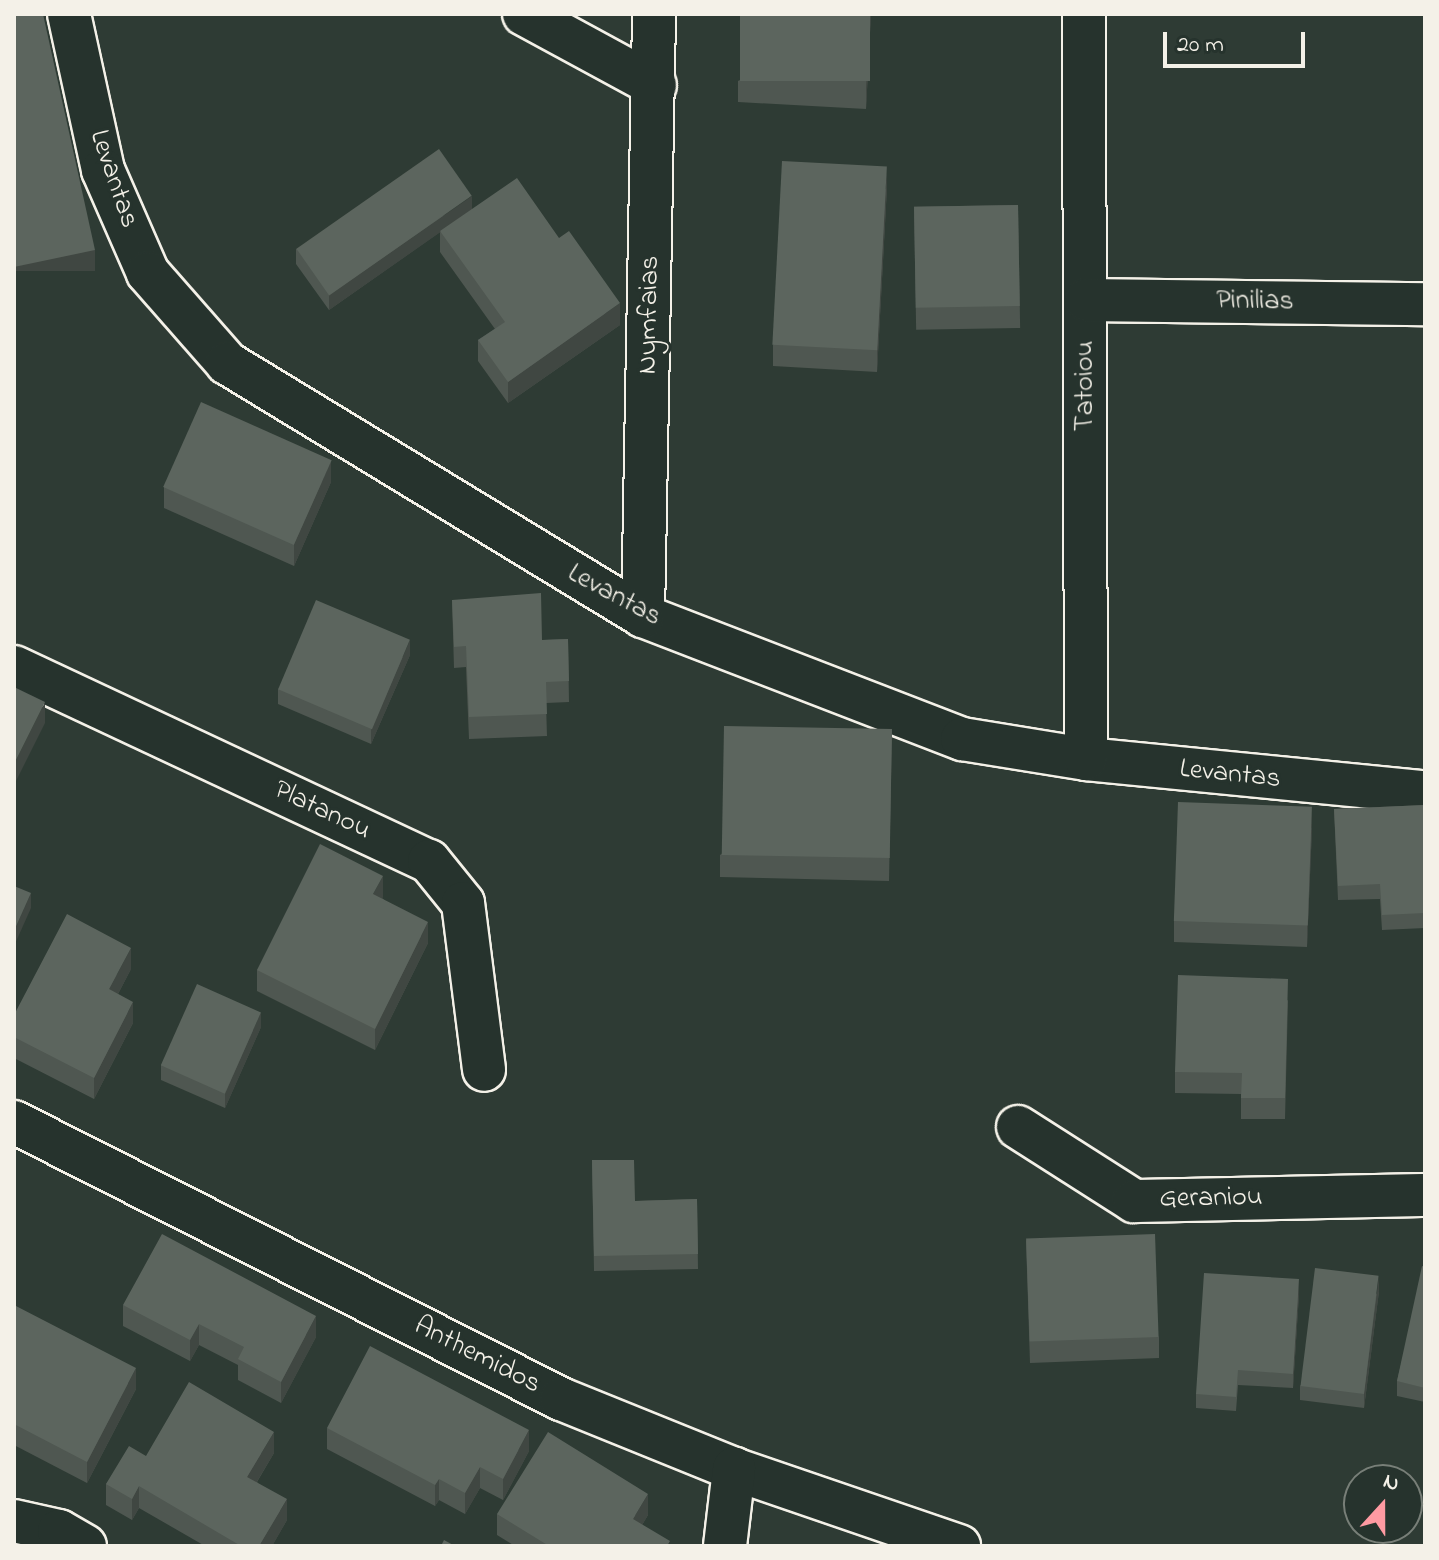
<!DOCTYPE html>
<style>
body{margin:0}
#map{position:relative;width:1439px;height:1560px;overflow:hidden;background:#2e3b34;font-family:"Indie Flower",sans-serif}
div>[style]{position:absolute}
.roads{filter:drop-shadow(2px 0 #f4f1e8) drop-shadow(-2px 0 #f4f1e8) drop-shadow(0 2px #f4f1e8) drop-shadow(0 -2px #f4f1e8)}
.street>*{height:42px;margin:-21px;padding:0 21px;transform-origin:21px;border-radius:21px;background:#26332d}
.wall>*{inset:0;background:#4f5751;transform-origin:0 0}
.shaded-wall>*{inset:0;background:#404742;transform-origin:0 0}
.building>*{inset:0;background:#5c655e;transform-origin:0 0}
span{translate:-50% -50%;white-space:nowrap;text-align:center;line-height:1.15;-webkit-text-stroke:6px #26332d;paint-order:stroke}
.street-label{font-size:28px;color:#f4f1e8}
.frame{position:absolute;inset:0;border:16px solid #f4f1e8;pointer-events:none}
.north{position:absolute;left:1343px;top:1464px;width:80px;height:80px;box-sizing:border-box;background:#26332d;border:2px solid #787f78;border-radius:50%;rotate:21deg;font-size:22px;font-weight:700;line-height:32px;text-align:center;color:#f4f1e8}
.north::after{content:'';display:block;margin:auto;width:28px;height:36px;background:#ff9aa2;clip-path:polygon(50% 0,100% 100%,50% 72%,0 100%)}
.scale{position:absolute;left:1163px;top:32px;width:142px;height:36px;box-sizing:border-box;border:4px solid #f4f1e8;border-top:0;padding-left:10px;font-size:24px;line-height:28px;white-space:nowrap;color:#f4f1e8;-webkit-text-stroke:6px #26332d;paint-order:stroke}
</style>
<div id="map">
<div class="roads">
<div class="street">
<i style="left:69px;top:14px;width:160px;rotate:77.7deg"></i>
<i style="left:103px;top:170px;width:112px;rotate:66.4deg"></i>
<i style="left:148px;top:273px;width:120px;rotate:48.7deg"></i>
<i style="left:227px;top:363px;width:487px;rotate:31.3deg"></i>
<i style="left:643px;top:616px;width:342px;rotate:21.1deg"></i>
<i style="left:962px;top:739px;width:126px;rotate:9.2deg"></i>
<i style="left:1086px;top:759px;width:341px;rotate:5.6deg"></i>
<i style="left:524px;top:14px;width:149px;rotate:28.5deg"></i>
<i style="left:1084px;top:14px;width:745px;rotate:89.85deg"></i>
<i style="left:1086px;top:300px;width:339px;rotate:0.7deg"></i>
<i style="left:643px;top:616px;width:602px;rotate:-88.95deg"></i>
<i style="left:14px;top:667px;width:458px;rotate:25.1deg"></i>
<i style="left:429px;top:861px;width:54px;rotate:51deg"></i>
<i style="left:463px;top:903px;width:168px;rotate:82.8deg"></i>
<i style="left:14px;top:1122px;width:613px;rotate:26.86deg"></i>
<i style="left:561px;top:1399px;width:187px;rotate:22deg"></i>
<i style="left:734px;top:1469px;width:238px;rotate:18.9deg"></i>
<i style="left:1018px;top:1127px;width:138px;rotate:32.5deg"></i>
<i style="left:1134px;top:1201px;width:291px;rotate:-1.2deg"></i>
<i style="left:14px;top:1521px;width:46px;rotate:12.5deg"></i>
<i style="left:59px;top:1531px;width:30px;rotate:30deg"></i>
<i style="left:725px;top:1546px;width:78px;rotate:-83.3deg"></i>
</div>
</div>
<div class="wall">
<i style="clip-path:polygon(871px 14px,866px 109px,738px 102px,738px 81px)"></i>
<i style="clip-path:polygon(887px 187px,877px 372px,773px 366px,773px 345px)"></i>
<i style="left:1018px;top:205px;width:123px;height:104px;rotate:89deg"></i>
<i style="clip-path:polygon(472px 209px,620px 325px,508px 403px,478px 361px,478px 340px,495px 329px,440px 252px,440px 232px,329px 310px,296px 264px,296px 249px)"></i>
<i style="clip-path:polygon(331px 482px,294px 566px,164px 508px,164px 487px)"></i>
<i style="clip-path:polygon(452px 600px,542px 640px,568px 639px,569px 702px,546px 703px,547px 736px,469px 739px,466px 667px,454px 668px)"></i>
<i style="clip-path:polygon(410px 655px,371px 744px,278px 704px,278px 689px)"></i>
<i style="clip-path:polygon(892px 730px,889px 881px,720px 877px,720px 855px)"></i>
<i style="clip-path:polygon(1425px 805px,1425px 928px,1382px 930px,1380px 899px,1338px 900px,1334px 809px)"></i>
<i style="clip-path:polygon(1312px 828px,1307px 947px,1174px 942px,1174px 921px)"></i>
<i style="clip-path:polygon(383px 897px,382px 898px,428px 943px,375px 1050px,257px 991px,257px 970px)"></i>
<i style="clip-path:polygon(131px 969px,118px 994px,133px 1023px,94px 1099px,14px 1058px,14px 1015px)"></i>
<i style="clip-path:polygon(1288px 1000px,1285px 1119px,1241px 1119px,1241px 1094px,1175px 1093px,1175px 1072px)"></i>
<i style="clip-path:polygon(261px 1027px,225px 1108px,161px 1080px,161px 1065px)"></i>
<i style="clip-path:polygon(592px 1160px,635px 1201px,697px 1199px,698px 1269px,594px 1271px)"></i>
<i style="clip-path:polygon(1026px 1240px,1159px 1337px,1159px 1358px,1030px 1363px)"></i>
<i style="clip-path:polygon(1425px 1267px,1425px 1402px,1397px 1396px,1397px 1381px)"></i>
<i style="clip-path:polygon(1379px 1291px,1364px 1408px,1300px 1400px,1300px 1386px)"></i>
<i style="clip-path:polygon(1299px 1294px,1293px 1388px,1238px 1385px,1236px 1411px,1196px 1408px,1196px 1394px)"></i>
<i style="clip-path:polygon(14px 1305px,136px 1389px,87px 1483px,14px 1445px)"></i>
<i style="clip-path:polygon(123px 1305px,316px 1337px,281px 1403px,238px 1380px,238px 1365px,199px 1345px,190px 1361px,123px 1326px)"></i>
<i style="clip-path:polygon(327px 1428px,529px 1451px,503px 1500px,480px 1488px,465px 1514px,439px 1500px,435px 1506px,327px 1449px)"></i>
<i style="clip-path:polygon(274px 1453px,257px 1482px,287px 1520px,272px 1546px,205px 1546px,139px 1508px,132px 1520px,106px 1505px,106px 1484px,146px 1456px)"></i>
<i style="clip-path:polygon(497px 1514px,648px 1515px,642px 1525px,670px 1546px,515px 1546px,497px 1535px)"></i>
</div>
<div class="shaded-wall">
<i style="clip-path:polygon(870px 14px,871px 14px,866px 109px,866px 88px)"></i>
<i style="clip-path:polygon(887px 166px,887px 187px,877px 372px,877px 351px)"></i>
<i style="clip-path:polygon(472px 196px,472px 210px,329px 310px,329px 295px)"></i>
<i style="left:95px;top:250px;width:21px;height:83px;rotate:90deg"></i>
<i style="clip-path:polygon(620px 303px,620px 325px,508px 403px,508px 382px)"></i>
<i style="clip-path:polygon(331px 461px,331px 482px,294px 566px,294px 544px)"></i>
<i style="clip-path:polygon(410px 640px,410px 655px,371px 744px,371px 730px)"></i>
<i style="clip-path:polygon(45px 702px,45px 723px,14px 785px,14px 764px)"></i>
<i style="clip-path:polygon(1312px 807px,1312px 828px,1307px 947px,1307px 926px)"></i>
<i style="clip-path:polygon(383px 876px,383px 897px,373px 915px,373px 894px)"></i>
<i style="clip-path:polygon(31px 893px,31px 908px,14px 946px,14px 931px)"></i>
<i style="clip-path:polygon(428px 922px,428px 943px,375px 1050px,375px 1029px)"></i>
<i style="clip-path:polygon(131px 948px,131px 969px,109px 1011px,109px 989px)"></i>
<i style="clip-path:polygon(133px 1002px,133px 1023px,94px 1099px,94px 1078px)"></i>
<i style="clip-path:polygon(261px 1012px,261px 1027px,225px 1108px,225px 1094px)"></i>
<i style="clip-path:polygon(1379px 1276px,1379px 1291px,1364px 1408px,1364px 1393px)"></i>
<i style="clip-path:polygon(1299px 1279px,1299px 1294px,1293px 1388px,1293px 1374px)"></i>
<i style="clip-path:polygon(316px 1316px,316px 1337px,281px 1403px,281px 1382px)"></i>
<i style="clip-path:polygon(199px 1324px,199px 1345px,190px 1361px,190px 1340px)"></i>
<i style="clip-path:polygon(136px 1368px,136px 1389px,87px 1483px,87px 1462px)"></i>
<i style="clip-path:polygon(529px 1430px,529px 1451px,503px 1500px,503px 1479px)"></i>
<i style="clip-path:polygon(274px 1432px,274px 1453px,247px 1498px,247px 1477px)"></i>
<i style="clip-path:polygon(480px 1467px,480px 1488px,465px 1514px,465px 1493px)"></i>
<i style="clip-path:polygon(439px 1479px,439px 1500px,435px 1506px,435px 1485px)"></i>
<i style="clip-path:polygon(139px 1486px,139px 1508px,132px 1520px,132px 1499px)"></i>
<i style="clip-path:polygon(648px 1494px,648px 1515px,633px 1540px,633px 1519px)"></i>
<i style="clip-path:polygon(287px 1499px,287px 1520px,272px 1546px,259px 1546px)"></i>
</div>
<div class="building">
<i style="clip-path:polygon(14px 14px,43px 14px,95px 250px,14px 267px)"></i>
<i style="left:740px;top:14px;width:130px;height:67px"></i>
<i style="left:439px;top:149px;width:57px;height:174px;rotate:55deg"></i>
<i style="left:782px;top:161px;width:105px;height:184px;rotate:3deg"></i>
<i style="clip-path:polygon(517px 178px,559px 238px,569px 231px,620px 303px,508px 382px,478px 340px,505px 322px,440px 231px)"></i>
<i style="left:1018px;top:205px;width:101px;height:104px;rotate:89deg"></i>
<i style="left:201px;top:402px;width:143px;height:93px;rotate:24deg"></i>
<i style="clip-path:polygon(541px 593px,542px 640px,568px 639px,569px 681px,546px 682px,547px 714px,469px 717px,466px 646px,454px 647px,452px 600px)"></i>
<i style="left:316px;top:600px;width:102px;height:97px;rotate:23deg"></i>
<i style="clip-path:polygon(14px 687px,45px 702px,14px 764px)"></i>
<i style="left:724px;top:726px;width:168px;height:129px;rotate:1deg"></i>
<i style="left:1178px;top:802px;width:134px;height:119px;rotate:2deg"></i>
<i style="clip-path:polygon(1425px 805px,1425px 913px,1382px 915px,1380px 884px,1338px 886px,1334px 809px)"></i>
<i style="clip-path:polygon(320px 844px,383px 876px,373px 894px,428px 922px,375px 1029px,257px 970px)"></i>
<i style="clip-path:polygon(14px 886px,31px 893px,14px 931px)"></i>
<i style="clip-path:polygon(67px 914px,131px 948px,109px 989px,133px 1002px,94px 1078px,14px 1037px,14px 1015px)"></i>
<i style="clip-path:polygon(1178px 975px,1288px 979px,1285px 1098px,1241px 1098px,1242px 1073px,1175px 1072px)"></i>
<i style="left:197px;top:984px;width:70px;height:89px;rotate:24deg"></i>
<i style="clip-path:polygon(592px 1160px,634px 1160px,635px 1201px,697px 1199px,698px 1254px,594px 1256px)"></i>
<i style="clip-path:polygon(162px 1234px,316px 1316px,281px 1382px,238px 1359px,244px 1347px,199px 1324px,190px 1340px,123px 1305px)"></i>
<i style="left:1155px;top:1234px;width:103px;height:129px;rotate:88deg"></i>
<i style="clip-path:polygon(1422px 1266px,1425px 1267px,1425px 1388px,1397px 1381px)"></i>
<i style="left:1315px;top:1268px;width:64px;height:119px;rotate:7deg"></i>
<i style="clip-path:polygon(1204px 1273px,1299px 1279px,1293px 1374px,1238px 1370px,1236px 1397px,1196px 1394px)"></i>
<i style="clip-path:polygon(14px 1305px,136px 1368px,87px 1462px,14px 1424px)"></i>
<i style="clip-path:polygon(370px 1346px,529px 1430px,503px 1479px,480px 1467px,465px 1493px,439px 1479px,435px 1485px,327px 1428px)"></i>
<i style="clip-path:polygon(189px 1382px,274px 1432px,247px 1477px,287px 1499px,259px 1546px,241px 1546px,139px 1486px,132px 1499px,106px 1484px,129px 1446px,146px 1456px)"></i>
<i style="clip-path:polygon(548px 1432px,648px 1494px,633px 1519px,670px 1541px,667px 1546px,549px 1546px,497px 1514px)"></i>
<i style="clip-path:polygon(444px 1540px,455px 1546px,441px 1546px)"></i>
</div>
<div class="street-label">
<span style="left:113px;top:179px;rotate:71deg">Levantas</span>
<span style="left:1255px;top:302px;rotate:1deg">Pinilias</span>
<span style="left:650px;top:315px;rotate:-89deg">Nymfaias</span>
<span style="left:1086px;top:386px;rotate:-90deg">Tatoiou</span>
<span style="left:614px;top:596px;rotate:28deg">Levantas</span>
<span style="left:1230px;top:775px;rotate:6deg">Levantas</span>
<span style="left:322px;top:811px;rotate:25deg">Platanou</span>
<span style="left:1211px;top:1199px;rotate:-1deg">Geraniou</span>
<span style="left:477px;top:1356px;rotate:27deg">Anthemidos</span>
</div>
<div class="frame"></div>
<div class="north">N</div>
<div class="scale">20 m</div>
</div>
